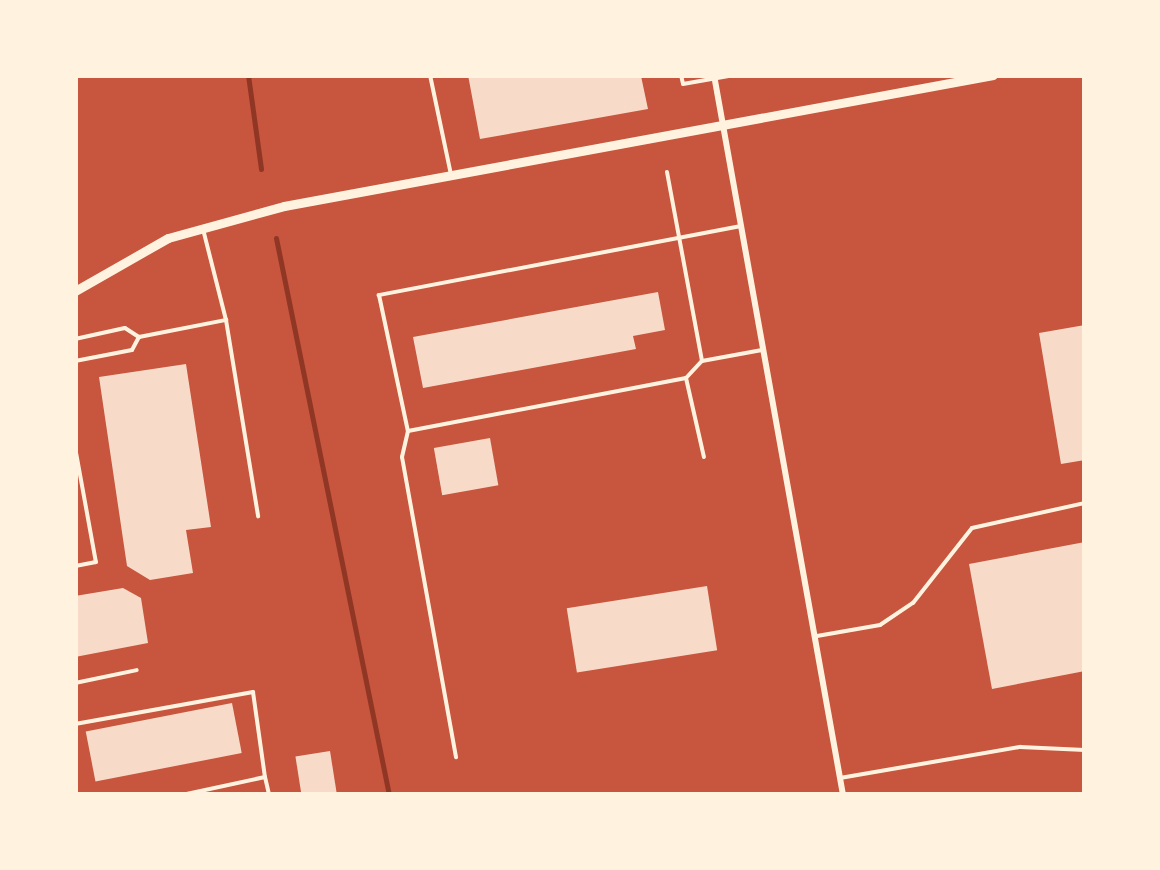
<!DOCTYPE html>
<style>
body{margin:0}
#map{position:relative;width:1160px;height:870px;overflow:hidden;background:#c8553d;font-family:"Crimson Pro",serif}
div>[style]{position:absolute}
.stream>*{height:5px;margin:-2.5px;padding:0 2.5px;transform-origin:2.5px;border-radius:2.5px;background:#8f3625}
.building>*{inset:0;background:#f7dbc8;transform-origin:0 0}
.service>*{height:4px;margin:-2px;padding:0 2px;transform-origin:2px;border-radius:2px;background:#fff3e0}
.minor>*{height:6px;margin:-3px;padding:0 3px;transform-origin:3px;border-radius:3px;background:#fff3e0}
.tertiary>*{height:9px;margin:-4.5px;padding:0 4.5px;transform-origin:4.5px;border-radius:4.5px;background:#fff3e0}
span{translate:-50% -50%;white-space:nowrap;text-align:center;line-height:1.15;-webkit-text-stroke:10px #fff3e0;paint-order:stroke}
.frame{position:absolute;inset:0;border:78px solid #fff3e0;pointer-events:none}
</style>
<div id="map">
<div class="stream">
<i style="left:248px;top:75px;width:95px;rotate:82.1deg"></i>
<i style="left:276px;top:238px;width:568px;rotate:78.53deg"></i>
</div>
<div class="building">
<i style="clip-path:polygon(468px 75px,641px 76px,648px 109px,480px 139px)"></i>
<i style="clip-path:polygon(658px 292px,665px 330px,633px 336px,636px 349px,423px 388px,413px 337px)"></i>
<i style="clip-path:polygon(1085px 325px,1085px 460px,1061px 464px,1039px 333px)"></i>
<i style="clip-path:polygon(186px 364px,211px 527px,186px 530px,193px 573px,150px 580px,127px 566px,99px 377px)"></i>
<i style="left:490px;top:438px;width:48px;height:57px;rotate:80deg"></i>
<i style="clip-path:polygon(1085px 542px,1085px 671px,992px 689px,969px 564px)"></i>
<i style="left:707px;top:586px;width:65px;height:142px;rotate:81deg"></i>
<i style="clip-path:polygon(123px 588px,141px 598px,148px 643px,75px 657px,75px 596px)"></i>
<i style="left:232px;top:703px;width:51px;height:149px;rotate:79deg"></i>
<i style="left:330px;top:751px;width:45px;height:35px;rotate:81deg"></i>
</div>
<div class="service">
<i style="left:430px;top:75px;width:102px;rotate:78.1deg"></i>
<i style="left:681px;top:75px;width:9px;rotate:77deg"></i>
<i style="left:683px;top:84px;width:52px;rotate:-10deg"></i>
<i style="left:667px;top:172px;width:192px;rotate:79.5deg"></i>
<i style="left:741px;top:226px;width:369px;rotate:169.2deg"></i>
<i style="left:379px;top:295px;width:139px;rotate:78deg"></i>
<i style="left:408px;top:431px;width:283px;rotate:-10.8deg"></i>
<i style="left:686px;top:378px;width:23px;rotate:-47deg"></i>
<i style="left:702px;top:361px;width:61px;rotate:-10.4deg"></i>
<i style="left:226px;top:320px;width:199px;rotate:80.7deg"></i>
<i style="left:75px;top:339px;width:51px;rotate:-12.4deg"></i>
<i style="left:125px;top:328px;width:17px;rotate:33deg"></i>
<i style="left:75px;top:361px;width:58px;rotate:-10.9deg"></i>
<i style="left:132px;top:350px;width:15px;rotate:-62deg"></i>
<i style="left:139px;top:337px;width:89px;rotate:-11.1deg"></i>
<i style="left:226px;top:320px;width:94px;rotate:-104.2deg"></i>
<i style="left:686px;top:378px;width:81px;rotate:77.2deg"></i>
<i style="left:408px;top:431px;width:27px;rotate:103deg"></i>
<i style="left:402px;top:457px;width:305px;rotate:79.8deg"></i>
<i style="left:75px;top:447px;width:117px;rotate:79.7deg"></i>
<i style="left:96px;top:562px;width:21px;rotate:169deg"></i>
<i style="left:817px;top:636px;width:64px;rotate:-9.9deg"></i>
<i style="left:880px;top:625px;width:40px;rotate:-34deg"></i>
<i style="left:913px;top:603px;width:95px;rotate:-51.8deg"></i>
<i style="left:972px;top:528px;width:116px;rotate:-12.5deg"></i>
<i style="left:75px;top:683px;width:63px;rotate:-11.8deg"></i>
<i style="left:75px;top:724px;width:181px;rotate:-10.2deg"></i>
<i style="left:253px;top:692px;width:86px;rotate:82deg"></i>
<i style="left:265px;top:777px;width:85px;rotate:167.8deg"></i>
<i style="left:265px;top:777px;width:18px;rotate:77deg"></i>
<i style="left:840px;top:778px;width:183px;rotate:-9.8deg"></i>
<i style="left:1020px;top:747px;width:65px;rotate:2.6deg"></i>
</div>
<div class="minor">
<i style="left:714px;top:75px;width:731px;rotate:79.84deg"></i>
</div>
<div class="tertiary">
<i style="left:75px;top:291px;width:107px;rotate:-29.7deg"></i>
<i style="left:168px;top:238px;width:120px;rotate:-15.4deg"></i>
<i style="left:284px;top:206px;width:721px;rotate:-10.47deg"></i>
</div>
<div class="frame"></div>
</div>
